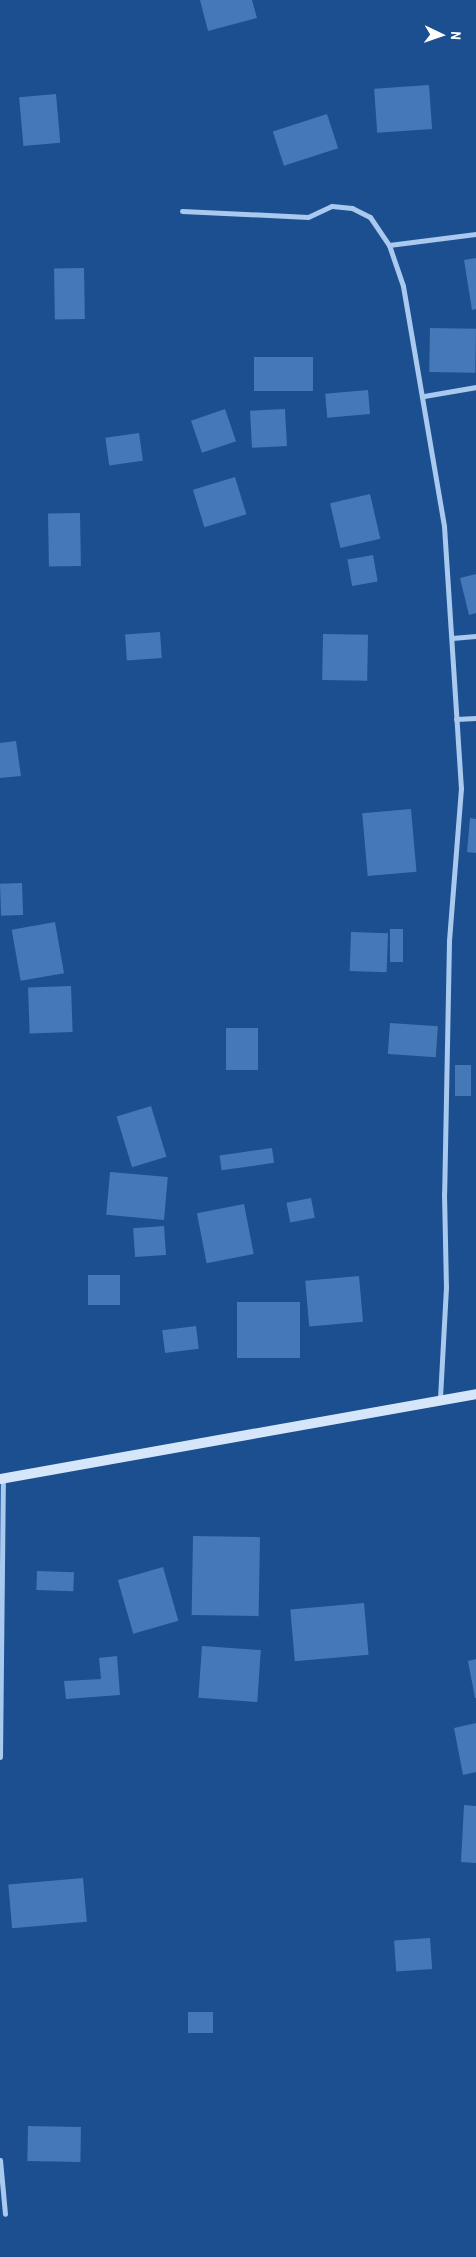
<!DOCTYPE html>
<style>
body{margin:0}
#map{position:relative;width:476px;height:2257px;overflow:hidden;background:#1b4f8f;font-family:"Archivo Narrow",sans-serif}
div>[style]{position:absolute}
.building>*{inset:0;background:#4478b7;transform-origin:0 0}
.street>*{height:5px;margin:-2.5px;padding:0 2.5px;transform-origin:2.5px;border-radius:2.5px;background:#a9c9ee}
.secondary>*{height:10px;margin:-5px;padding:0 5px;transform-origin:5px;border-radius:5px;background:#d6e6fa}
span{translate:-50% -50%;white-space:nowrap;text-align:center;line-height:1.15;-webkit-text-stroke:4px #1b4f8f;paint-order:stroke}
.north{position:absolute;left:416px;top:10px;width:50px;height:50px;-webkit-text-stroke:4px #1b4f8f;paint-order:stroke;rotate:93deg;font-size:14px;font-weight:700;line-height:20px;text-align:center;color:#fff}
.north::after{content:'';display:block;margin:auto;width:18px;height:22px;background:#fff;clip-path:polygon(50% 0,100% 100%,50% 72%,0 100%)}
</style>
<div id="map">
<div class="building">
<i style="clip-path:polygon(200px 0,252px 0,257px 18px,208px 31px)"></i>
<i style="left:429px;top:85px;width:44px;height:55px;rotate:86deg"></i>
<i style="left:56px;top:94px;width:49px;height:37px;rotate:85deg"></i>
<i style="left:327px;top:114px;width:36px;height:57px;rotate:72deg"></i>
<i style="clip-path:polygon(476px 258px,476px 309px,472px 310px,464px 260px)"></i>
<i style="left:84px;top:268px;width:51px;height:30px;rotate:89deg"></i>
<i style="left:430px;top:328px;width:46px;height:44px;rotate:1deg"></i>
<i style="left:254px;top:357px;width:59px;height:34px"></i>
<i style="left:368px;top:390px;width:24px;height:43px;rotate:85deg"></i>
<i style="left:225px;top:409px;width:34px;height:36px;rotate:71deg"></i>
<i style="left:285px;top:409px;width:37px;height:35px;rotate:87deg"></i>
<i style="left:139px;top:433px;width:28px;height:34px;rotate:82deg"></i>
<i style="left:235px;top:477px;width:39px;height:44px;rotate:73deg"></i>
<i style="left:370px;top:494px;width:46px;height:41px;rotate:77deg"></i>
<i style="left:80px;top:513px;width:53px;height:32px;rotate:89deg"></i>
<i style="left:373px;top:555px;width:27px;height:26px;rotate:80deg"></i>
<i style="clip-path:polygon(476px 574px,476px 613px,469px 615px,460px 578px)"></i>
<i style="left:160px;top:632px;width:26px;height:35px;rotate:86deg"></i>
<i style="left:323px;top:634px;width:45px;height:46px;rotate:1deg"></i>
<i style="clip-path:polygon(16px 741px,21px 776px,0 778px,0 743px)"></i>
<i style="left:411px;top:809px;width:63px;height:49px;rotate:85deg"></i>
<i style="clip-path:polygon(470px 818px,476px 819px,476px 853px,467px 852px)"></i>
<i style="left:22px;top:883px;width:32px;height:22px;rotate:88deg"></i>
<i style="left:55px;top:922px;width:52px;height:44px;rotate:80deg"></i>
<i style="left:390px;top:929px;width:13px;height:33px"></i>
<i style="left:351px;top:932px;width:37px;height:39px;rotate:2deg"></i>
<i style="left:71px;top:986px;width:46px;height:43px;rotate:88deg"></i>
<i style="left:390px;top:1023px;width:48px;height:31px;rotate:4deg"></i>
<i style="left:226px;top:1028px;width:32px;height:42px"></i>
<i style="left:455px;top:1065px;width:16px;height:31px"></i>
<i style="left:151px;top:1106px;width:53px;height:36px;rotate:73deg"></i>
<i style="left:272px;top:1148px;width:15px;height:53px;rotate:82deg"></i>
<i style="left:110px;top:1172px;width:58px;height:43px;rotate:5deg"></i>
<i style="left:311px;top:1198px;width:20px;height:25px;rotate:79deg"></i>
<i style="left:244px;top:1204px;width:51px;height:48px;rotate:79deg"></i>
<i style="left:164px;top:1226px;width:29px;height:31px;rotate:86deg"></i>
<i style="left:88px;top:1275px;width:32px;height:30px"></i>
<i style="left:359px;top:1276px;width:46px;height:54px;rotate:85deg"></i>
<i style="left:237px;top:1302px;width:63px;height:56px"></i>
<i style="left:196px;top:1326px;width:23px;height:34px;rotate:83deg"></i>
<i style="left:193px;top:1536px;width:67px;height:79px;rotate:1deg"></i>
<i style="left:163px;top:1567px;width:56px;height:47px;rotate:74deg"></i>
<i style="left:37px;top:1571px;width:37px;height:19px;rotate:2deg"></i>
<i style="left:364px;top:1603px;width:52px;height:74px;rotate:85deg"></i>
<i style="left:202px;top:1646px;width:59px;height:52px;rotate:4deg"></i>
<i style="clip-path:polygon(117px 1656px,120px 1695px,66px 1699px,64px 1681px,101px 1679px,99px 1658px)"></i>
<i style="clip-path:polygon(476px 1659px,476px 1698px,475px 1698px,468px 1661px)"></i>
<i style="clip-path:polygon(476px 1723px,476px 1772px,463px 1775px,454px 1728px)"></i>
<i style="clip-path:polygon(464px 1805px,476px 1806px,476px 1863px,461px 1862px)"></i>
<i style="left:83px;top:1878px;width:44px;height:75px;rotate:85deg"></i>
<i style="left:430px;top:1938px;width:31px;height:36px;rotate:86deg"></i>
<i style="left:213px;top:2012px;width:21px;height:25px;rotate:90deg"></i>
<i style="left:28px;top:2126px;width:53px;height:35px;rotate:1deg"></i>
</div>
<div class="street">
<i style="left:182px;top:211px;width:126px;rotate:2.7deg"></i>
<i style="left:308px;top:217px;width:26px;rotate:-25deg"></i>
<i style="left:332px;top:206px;width:20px;rotate:6deg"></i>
<i style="left:352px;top:208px;width:20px;rotate:27deg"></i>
<i style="left:370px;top:217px;width:34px;rotate:56deg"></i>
<i style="left:389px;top:245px;width:43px;rotate:71.1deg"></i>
<i style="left:403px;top:286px;width:243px;rotate:80.3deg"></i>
<i style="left:444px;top:526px;width:263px;rotate:86.3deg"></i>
<i style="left:461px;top:788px;width:153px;rotate:94.5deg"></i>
<i style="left:449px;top:941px;width:252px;rotate:91.1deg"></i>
<i style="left:444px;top:1193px;width:94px;rotate:88.8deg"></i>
<i style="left:446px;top:1287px;width:111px;rotate:93.1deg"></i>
<i style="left:389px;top:245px;width:88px;rotate:-7.2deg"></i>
<i style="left:424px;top:396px;width:53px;rotate:-9.8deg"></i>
<i style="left:452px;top:638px;width:24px;rotate:-5deg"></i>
<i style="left:456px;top:719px;width:20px;rotate:-3deg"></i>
<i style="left:0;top:1757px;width:278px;rotate:-89.4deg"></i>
<i style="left:0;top:2160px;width:54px;rotate:84.7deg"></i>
</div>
<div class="secondary">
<i style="left:0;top:1479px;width:484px;rotate:-10.1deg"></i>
</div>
<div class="north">N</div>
</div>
